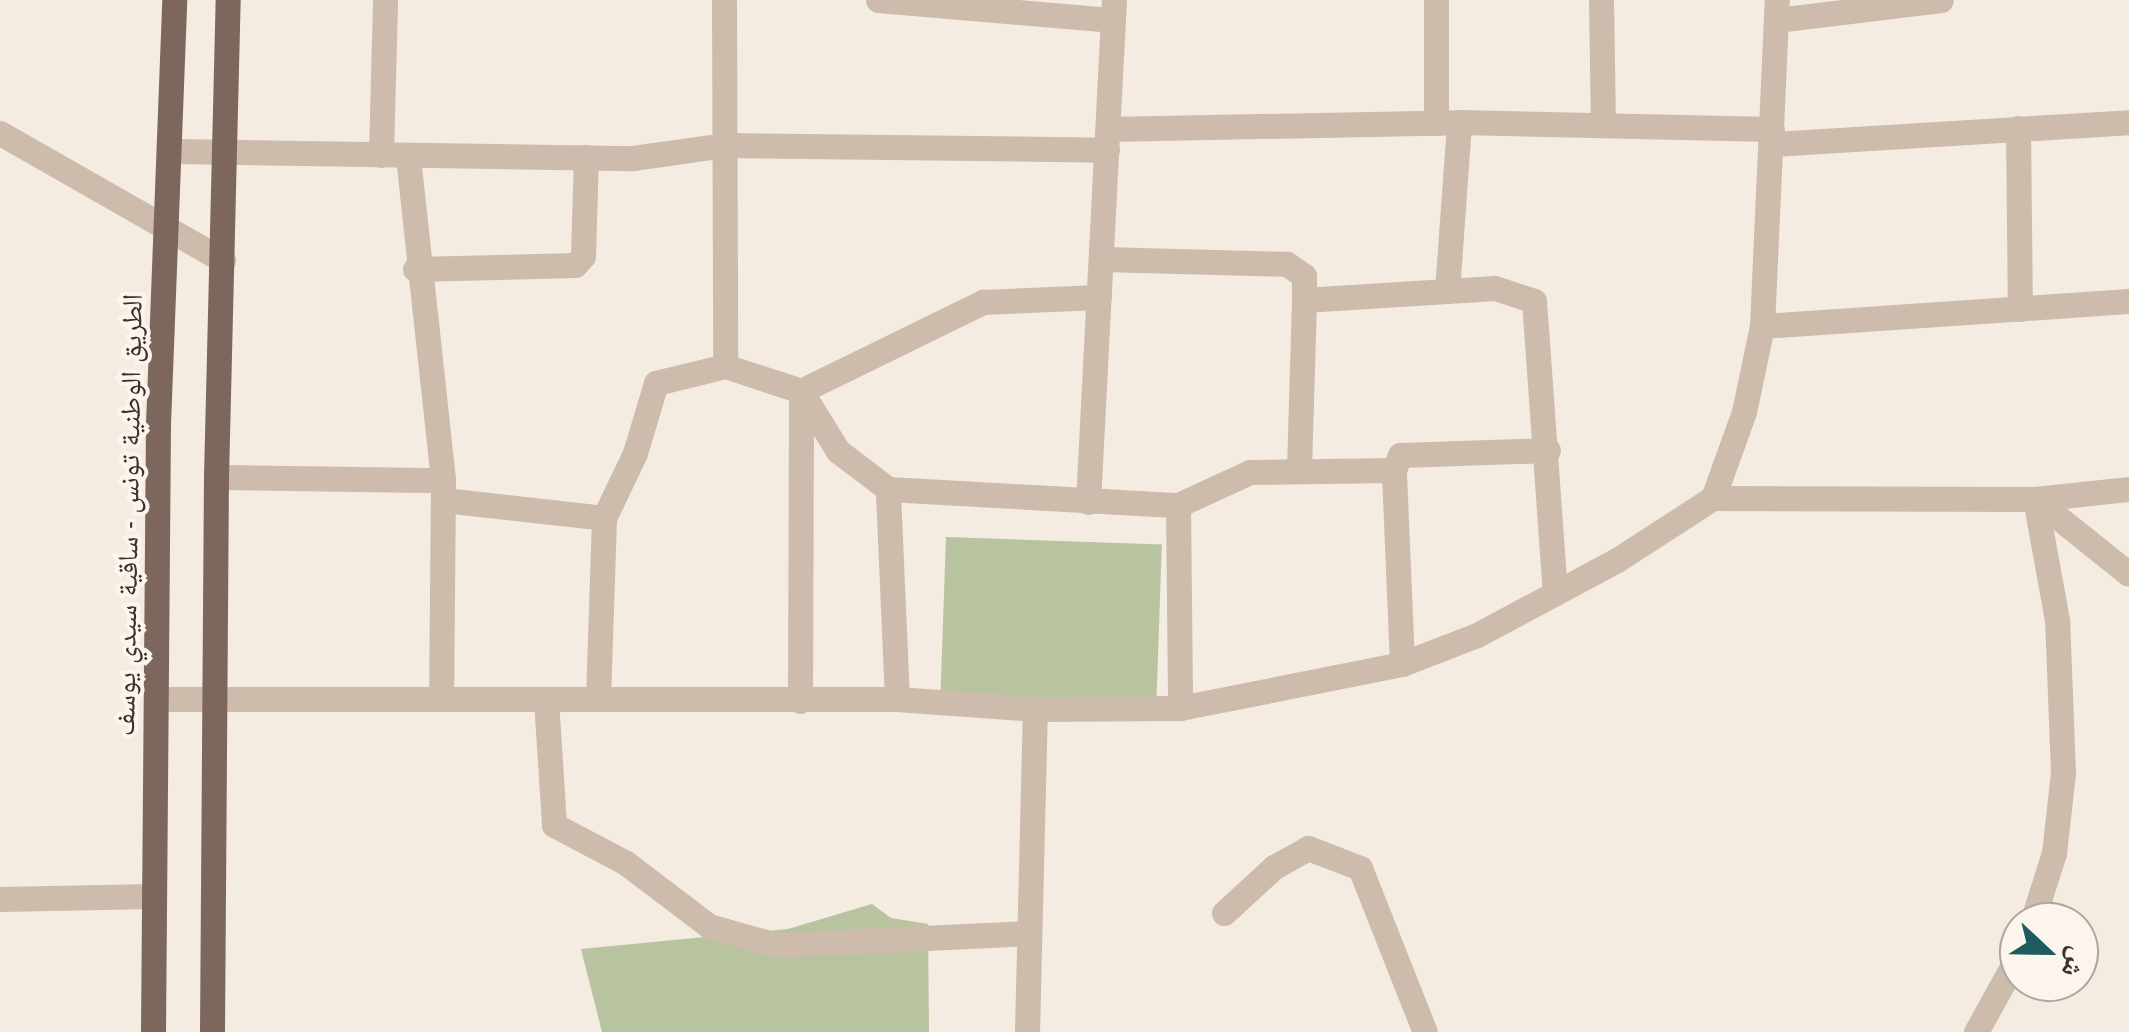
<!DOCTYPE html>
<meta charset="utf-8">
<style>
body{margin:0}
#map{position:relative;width:2129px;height:1032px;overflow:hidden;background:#f4ebe1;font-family:Jost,"Noto Naskh Arabic",sans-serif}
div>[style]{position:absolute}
.green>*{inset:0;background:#b8c4a0;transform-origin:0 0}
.minor>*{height:25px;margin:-12.5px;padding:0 12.5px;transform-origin:12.5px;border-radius:12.5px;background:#cdbbac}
.major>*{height:25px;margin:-12.5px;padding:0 12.5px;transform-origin:12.5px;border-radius:12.5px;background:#7d675c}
span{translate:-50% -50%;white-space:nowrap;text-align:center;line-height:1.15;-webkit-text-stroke:8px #fbf5ee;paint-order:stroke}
.street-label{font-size:28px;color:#3b302b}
.north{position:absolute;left:1999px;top:902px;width:100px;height:100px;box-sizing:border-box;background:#fbf5ee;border:2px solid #aea6a0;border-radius:50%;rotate:112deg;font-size:28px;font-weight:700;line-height:40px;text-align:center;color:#3b302b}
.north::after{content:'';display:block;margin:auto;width:35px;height:45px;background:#1f5a5e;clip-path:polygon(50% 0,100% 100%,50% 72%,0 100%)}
</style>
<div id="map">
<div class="green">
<i style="left:946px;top:537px;width:216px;height:166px;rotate:2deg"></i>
<i style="clip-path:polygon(872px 904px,891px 918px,928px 924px,929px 1032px,602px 1032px,581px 949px,788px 929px)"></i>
</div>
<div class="minor">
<i style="left:724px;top:0;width:366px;rotate:89.8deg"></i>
<i style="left:878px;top:0;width:236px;rotate:4.9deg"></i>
<i style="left:1436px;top:0;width:123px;rotate:90deg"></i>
<i style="left:1601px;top:0;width:125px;rotate:89.1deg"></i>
<i style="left:1776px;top:20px;width:166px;rotate:-6.9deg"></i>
<i style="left:2018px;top:128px;width:181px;rotate:89.4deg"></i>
<i style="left:1108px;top:129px;width:351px;rotate:-1.1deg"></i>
<i style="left:1459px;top:122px;width:313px;rotate:1.3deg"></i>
<i style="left:0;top:133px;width:257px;rotate:29.7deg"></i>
<i style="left:1772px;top:144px;width:358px;rotate:-3.5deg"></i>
<i style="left:172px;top:151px;width:461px;rotate:0.9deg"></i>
<i style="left:633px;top:158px;width:92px;rotate:-8.1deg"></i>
<i style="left:724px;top:145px;width:383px;rotate:0.7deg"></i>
<i style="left:381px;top:155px;width:155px;rotate:-88.5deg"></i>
<i style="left:408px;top:157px;width:325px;rotate:83.8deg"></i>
<i style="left:443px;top:480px;width:217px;rotate:90.5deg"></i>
<i style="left:1102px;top:259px;width:185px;rotate:1.5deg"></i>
<i style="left:1287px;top:264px;width:21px;rotate:35deg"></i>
<i style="left:1304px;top:276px;width:24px;rotate:90deg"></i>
<i style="left:415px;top:269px;width:160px;rotate:-1.4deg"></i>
<i style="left:575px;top:265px;width:12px;rotate:-48deg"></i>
<i style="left:583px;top:256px;width:99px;rotate:-88.3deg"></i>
<i style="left:1447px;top:291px;width:48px;rotate:-3.6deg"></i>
<i style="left:1495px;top:288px;width:41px;rotate:18.4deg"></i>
<i style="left:1534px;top:301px;width:293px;rotate:85.9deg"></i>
<i style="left:1762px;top:326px;width:368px;rotate:-3.9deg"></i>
<i style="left:1299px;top:469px;width:169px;rotate:-88.3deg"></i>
<i style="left:1304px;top:300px;width:143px;rotate:-3.6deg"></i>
<i style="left:1447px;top:291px;width:169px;rotate:-85.9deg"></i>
<i style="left:216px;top:477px;width:227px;rotate:0.8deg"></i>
<i style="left:1713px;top:498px;width:91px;rotate:-70.2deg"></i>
<i style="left:1744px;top:412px;width:88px;rotate:-78.2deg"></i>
<i style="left:1762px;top:326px;width:326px;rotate:-87.4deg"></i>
<i style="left:2035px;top:499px;width:120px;rotate:38.6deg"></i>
<i style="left:444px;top:500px;width:161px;rotate:6.4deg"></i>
<i style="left:604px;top:518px;width:181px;rotate:91.9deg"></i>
<i style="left:1088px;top:502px;width:503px;rotate:-87.04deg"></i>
<i style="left:1178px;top:505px;width:79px;rotate:-24.6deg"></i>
<i style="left:1250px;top:472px;width:144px;rotate:-0.8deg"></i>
<i style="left:604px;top:518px;width:72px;rotate:-64.5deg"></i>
<i style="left:635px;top:453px;width:73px;rotate:-73.3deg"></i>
<i style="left:656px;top:383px;width:71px;rotate:-13.8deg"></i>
<i style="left:725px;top:366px;width:80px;rotate:18.2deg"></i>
<i style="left:801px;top:391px;width:70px;rotate:58.3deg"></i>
<i style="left:838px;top:451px;width:63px;rotate:37.2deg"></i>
<i style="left:1402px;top:664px;width:194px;rotate:-92.4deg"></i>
<i style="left:1394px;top:470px;width:16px;rotate:-68deg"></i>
<i style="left:1400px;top:455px;width:148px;rotate:-1.9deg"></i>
<i style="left:156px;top:699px;width:741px"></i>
<i style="left:897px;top:699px;width:138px;rotate:4.1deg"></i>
<i style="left:1035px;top:709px;width:145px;rotate:-0.4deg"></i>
<i style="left:1180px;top:708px;width:226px;rotate:-11.2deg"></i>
<i style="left:1402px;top:664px;width:80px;rotate:-21.1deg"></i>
<i style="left:1477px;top:635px;width:159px;rotate:-28.2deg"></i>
<i style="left:1617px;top:560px;width:114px;rotate:-32.9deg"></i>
<i style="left:1713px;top:498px;width:322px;rotate:0.2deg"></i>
<i style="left:2035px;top:499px;width:95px;rotate:-6.1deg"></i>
<i style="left:897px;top:699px;width:210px;rotate:-92.5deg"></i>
<i style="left:888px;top:489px;width:290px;rotate:3.2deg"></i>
<i style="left:1178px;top:505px;width:203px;rotate:89.4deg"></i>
<i style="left:546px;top:700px;width:125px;rotate:86.3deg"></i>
<i style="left:554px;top:825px;width:81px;rotate:27.8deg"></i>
<i style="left:626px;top:863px;width:104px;rotate:37.2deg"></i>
<i style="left:709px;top:926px;width:70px;rotate:15.8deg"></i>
<i style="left:776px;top:945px;width:252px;rotate:-2.7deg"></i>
<i style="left:800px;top:701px;width:310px;rotate:-89.8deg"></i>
<i style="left:801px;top:391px;width:203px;rotate:-26.1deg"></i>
<i style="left:983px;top:302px;width:116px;rotate:-2.5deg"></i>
<i style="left:0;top:899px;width:153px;rotate:-1.1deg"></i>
<i style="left:1224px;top:913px;width:68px;rotate:-42.6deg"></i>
<i style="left:1274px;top:867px;width:39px;rotate:-29deg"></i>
<i style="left:1308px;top:848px;width:56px;rotate:21deg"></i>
<i style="left:1360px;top:868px;width:176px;rotate:68.4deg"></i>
<i style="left:2032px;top:922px;width:72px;rotate:-72.3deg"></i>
<i style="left:2054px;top:853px;width:81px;rotate:-83.6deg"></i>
<i style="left:2063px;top:773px;width:153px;rotate:-92.2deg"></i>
<i style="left:2057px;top:620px;width:123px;rotate:-100.3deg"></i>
<i style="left:1027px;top:1032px;width:323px;rotate:-88.6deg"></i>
<i style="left:1976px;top:1032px;width:89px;rotate:-61.1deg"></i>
</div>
<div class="major">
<i style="left:153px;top:1032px;width:608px;rotate:-89.53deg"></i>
<i style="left:158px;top:424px;width:424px;rotate:-87.8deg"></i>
<i style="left:212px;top:1032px;width:555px;rotate:-89.59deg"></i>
<i style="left:216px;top:477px;width:477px;rotate:-88.6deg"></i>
</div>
<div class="street-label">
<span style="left:129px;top:515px;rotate:-89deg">الطريق الوطنية تونس - ساقية سيدي يوسف</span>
</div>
<div class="north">ش</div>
</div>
